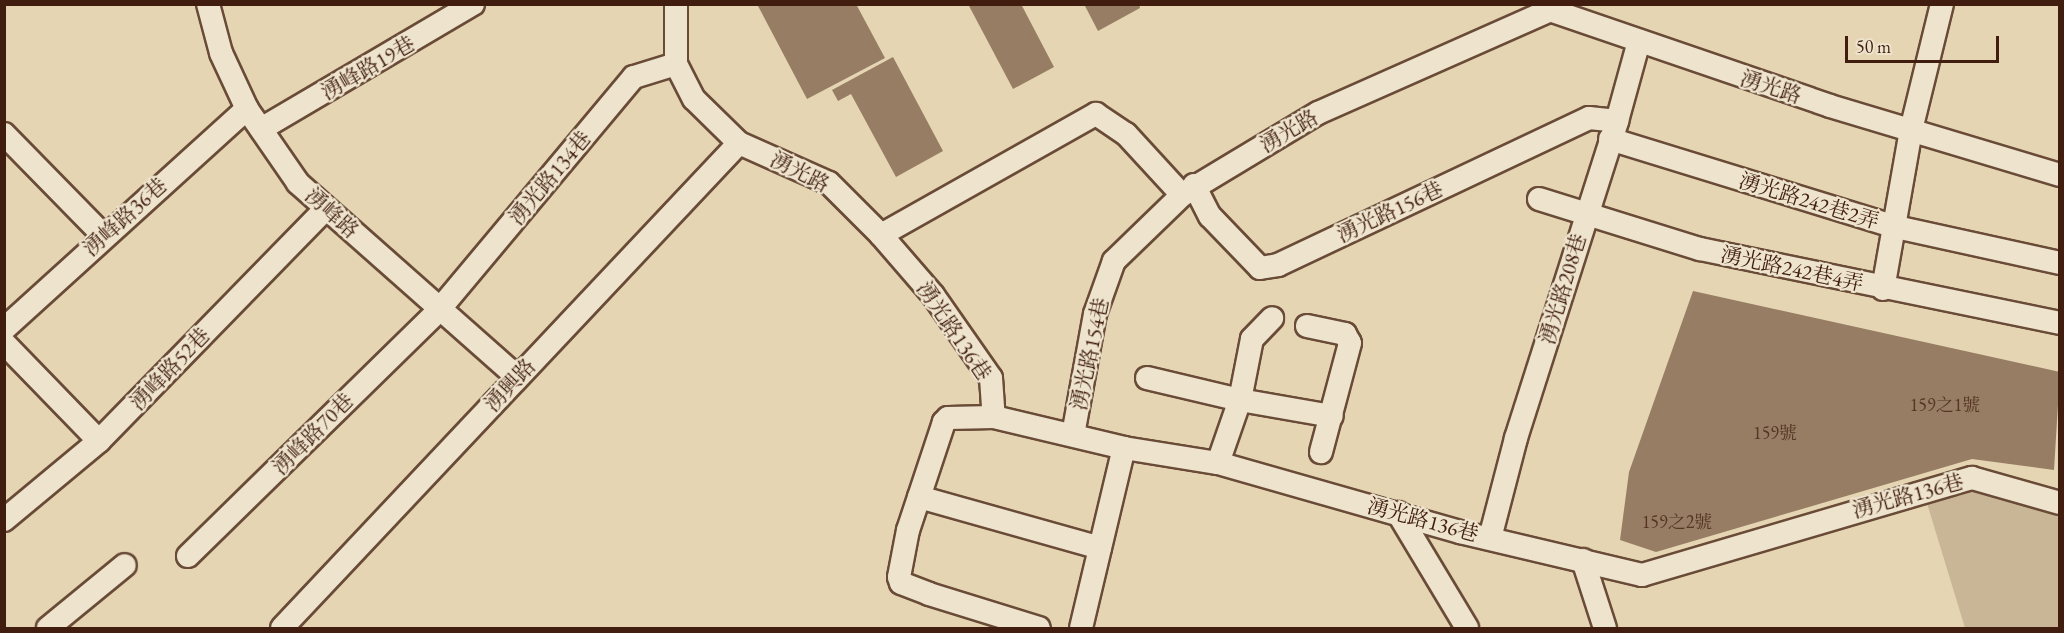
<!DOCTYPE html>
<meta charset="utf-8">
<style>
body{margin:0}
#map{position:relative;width:2064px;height:633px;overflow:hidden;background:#e5d5b3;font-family:"EB Garamond","Noto Serif TC",serif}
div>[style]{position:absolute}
.green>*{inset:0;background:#c9b697}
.building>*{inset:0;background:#967d64}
.roads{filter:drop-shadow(2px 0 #694b37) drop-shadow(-2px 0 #694b37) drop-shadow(0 2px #694b37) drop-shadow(0 -2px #694b37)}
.minor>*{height:22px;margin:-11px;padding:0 11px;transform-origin:11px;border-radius:11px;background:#eee4ce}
span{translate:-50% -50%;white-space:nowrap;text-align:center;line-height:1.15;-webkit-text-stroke:4.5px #eee4ce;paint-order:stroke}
.number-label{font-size:18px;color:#563524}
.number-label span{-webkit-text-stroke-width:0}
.street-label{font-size:21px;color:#401d0e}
.frame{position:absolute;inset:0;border:6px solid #401d0e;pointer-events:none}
.scale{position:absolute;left:1845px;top:36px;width:154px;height:27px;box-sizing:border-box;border:3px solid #401d0e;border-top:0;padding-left:8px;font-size:18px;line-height:21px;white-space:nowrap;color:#401d0e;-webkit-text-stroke:4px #eee4ce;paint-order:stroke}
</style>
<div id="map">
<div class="green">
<i style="clip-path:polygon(1970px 486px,2059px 515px,2059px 628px,1965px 628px,1926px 500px)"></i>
</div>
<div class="building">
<i style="clip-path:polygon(757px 4px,856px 4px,885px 58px,807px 99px)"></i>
<i style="clip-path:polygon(968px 4px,1021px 4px,1054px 67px,1013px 89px)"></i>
<i style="clip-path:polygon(1084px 4px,1139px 4px,1140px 8px,1098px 31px)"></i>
<i style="clip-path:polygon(893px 57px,943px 151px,896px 177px,851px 94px,838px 101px,832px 90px)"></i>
<i style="clip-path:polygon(1693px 291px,2060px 372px,2054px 470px,1972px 459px,1656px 552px,1620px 540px,1629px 472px)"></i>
</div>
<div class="roads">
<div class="minor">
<i style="left:208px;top:4px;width:51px;rotate:75.1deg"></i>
<i style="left:221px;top:53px;width:62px;rotate:65.1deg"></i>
<i style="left:247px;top:109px;width:90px;rotate:55.4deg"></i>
<i style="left:298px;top:183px;width:293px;rotate:41.5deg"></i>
<i style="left:676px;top:4px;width:60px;rotate:90deg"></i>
<i style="left:676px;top:64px;width:39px;rotate:63deg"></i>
<i style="left:694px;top:99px;width:63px;rotate:44.4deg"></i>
<i style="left:739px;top:143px;width:98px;rotate:24deg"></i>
<i style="left:829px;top:183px;width:74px;rotate:45deg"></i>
<i style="left:881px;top:235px;width:247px;rotate:-29.4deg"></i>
<i style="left:1096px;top:114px;width:36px;rotate:34deg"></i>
<i style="left:1126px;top:134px;width:83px;rotate:47.4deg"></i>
<i style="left:1182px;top:195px;width:159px;rotate:-31.1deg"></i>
<i style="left:1318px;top:113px;width:254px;rotate:-23.9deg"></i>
<i style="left:1550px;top:10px;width:296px;rotate:18.9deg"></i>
<i style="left:1830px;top:106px;width:240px;rotate:16.7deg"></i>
<i style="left:261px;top:129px;width:246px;rotate:-30.5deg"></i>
<i style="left:4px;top:134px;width:141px;rotate:45.6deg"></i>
<i style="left:1610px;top:139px;width:299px;rotate:17.1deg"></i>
<i style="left:1896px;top:227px;width:168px;rotate:12.4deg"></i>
<i style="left:1194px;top:185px;width:35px;rotate:63deg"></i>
<i style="left:1210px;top:216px;width:72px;rotate:46.1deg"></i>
<i style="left:1260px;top:268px;width:18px;rotate:-9deg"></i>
<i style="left:1278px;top:265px;width:344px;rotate:-25.3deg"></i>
<i style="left:1589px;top:118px;width:28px;rotate:6deg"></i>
<i style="left:1539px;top:199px;width:169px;rotate:17.3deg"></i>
<i style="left:1700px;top:249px;width:368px;rotate:11.6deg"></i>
<i style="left:881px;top:235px;width:79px;rotate:49.1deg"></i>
<i style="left:933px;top:295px;width:101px;rotate:55.1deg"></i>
<i style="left:991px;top:378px;width:39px;rotate:86deg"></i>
<i style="left:994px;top:417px;width:134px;rotate:13.4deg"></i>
<i style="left:1124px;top:448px;width:95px;rotate:9.1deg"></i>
<i style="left:1218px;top:463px;width:252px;rotate:15.9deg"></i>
<i style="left:1460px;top:532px;width:187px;rotate:13.3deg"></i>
<i style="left:1642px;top:575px;width:344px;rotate:-16.4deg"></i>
<i style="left:1972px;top:478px;width:91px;rotate:15.9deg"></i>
<i style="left:1883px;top:289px;width:161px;rotate:-80deg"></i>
<i style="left:1911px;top:130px;width:130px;rotate:-76.2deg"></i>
<i style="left:1307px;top:326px;width:39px;rotate:12deg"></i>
<i style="left:1345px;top:334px;width:10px;rotate:61deg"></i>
<i style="left:1350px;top:343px;width:113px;rotate:104.9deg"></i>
<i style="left:4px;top:329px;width:328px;rotate:-42.2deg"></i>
<i style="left:4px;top:343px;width:136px;rotate:45.9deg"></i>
<i style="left:1147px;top:378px;width:96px;rotate:13.3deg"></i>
<i style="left:1240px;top:400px;width:93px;rotate:9.9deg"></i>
<i style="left:994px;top:417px;width:46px;rotate:178.8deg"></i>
<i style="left:948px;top:418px;width:6px;rotate:135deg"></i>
<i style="left:944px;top:422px;width:114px;rotate:108.4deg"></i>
<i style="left:908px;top:530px;width:48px;rotate:100.8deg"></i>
<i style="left:899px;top:577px;width:6px;rotate:72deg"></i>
<i style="left:901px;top:583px;width:30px;rotate:21deg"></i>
<i style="left:929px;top:594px;width:115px;rotate:17.2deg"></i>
<i style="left:1073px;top:435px;width:123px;rotate:-79.7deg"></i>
<i style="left:1095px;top:314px;width:56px;rotate:-70.3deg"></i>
<i style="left:1114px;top:261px;width:95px;rotate:-44.1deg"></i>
<i style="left:1218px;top:463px;width:67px;rotate:-70.8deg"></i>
<i style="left:1240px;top:400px;width:62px;rotate:-78.9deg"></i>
<i style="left:1252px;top:339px;width:29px;rotate:-46deg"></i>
<i style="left:919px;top:497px;width:188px;rotate:15.7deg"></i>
<i style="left:1398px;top:513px;width:134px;rotate:59deg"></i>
<i style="left:4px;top:520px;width:124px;rotate:-39.7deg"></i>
<i style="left:99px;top:441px;width:325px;rotate:-45.7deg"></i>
<i style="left:1490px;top:538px;width:103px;rotate:-75.4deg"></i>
<i style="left:1516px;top:438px;width:333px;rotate:-72.3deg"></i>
<i style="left:1617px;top:121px;width:83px;rotate:-74.6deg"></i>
<i style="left:188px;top:556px;width:350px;rotate:-44.4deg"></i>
<i style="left:438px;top:311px;width:305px;rotate:-50.1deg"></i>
<i style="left:634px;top:77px;width:44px;rotate:-17.2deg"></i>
<i style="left:1583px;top:560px;width:71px;rotate:72.1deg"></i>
<i style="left:48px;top:628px;width:99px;rotate:-39.3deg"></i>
<i style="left:282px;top:628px;width:666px;rotate:-46.7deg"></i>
<i style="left:1081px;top:628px;width:185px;rotate:-76.6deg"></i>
</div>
</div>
<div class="number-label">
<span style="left:1945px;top:405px">159之1號</span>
<span style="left:1775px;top:433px">159號</span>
<span style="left:1677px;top:522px">159之2號</span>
</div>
<div class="street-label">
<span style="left:368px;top:68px;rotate:-30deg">湧峰路19巷</span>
<span style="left:1771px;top:87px;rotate:18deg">湧光路</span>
<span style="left:1289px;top:131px;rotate:-30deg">湧光路</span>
<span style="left:800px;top:172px;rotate:27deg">湧光路</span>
<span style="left:550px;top:178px;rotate:-50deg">湧光路134巷</span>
<span style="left:1809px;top:201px;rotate:17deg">湧光路242巷2弄</span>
<span style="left:1390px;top:212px;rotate:-25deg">湧光路156巷</span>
<span style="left:332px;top:213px;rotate:42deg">湧峰路</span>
<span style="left:125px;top:217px;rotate:-42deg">湧峰路36巷</span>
<span style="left:1792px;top:269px;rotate:12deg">湧光路242巷4弄</span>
<span style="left:1563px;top:289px;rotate:-73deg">湧光路208巷</span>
<span style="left:954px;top:331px;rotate:56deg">湧光路136巷</span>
<span style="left:1090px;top:354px;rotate:-78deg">湧光路154巷</span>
<span style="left:170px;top:369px;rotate:-46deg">湧峰路52巷</span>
<span style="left:510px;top:385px;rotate:-47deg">湧興路</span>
<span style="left:313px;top:434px;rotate:-45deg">湧峰路70巷</span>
<span style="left:1908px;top:496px;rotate:-15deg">湧光路136巷</span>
<span style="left:1423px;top:520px;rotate:15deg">湧光路136巷</span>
</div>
<div class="frame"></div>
<div class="scale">50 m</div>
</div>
